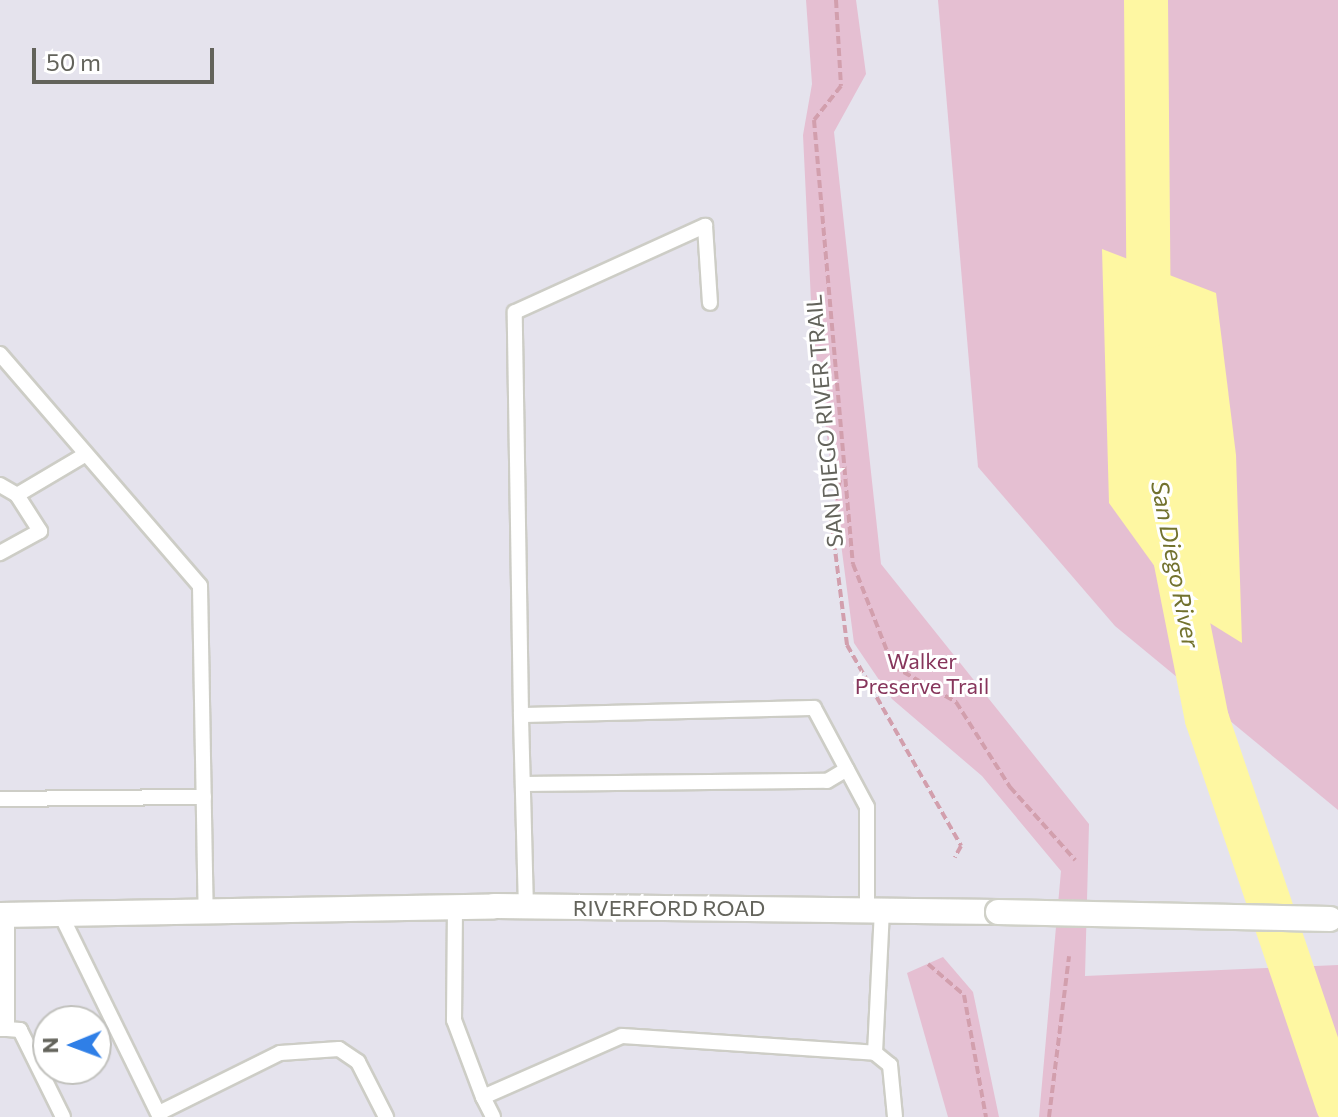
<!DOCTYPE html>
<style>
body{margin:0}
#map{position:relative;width:1338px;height:1117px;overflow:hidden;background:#e5e3ed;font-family:Commissioner,sans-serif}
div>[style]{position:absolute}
.green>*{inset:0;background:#e5bfd2}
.water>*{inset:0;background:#fef7a2}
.river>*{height:44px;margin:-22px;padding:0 22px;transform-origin:22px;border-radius:22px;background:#fef7a2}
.path>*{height:4px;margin-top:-2px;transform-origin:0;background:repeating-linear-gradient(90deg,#d29fad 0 8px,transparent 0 12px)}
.roads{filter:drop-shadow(2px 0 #cdcdc6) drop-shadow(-2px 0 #cdcdc6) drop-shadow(0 2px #cdcdc6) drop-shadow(0 -2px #cdcdc6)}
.service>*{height:14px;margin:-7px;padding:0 7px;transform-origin:7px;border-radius:7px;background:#fff}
.secondary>*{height:24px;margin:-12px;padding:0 12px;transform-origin:12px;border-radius:12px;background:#fff}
.bridges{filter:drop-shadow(2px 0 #d0d1c8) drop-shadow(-2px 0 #d0d1c8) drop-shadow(0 2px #d0d1c8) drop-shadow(0 -2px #d0d1c8)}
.secondary-bridge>*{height:24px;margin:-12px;padding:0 12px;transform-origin:12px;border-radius:12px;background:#fff}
span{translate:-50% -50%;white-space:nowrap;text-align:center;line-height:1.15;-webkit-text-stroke:6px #fff;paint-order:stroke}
.street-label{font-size:22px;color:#63635b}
.park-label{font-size:22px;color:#87365c}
.water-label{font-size:24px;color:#72722e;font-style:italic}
.north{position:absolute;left:32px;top:1005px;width:80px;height:80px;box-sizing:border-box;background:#fff;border:2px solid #c1c1bd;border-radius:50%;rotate:269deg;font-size:22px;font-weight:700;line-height:32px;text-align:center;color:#63635b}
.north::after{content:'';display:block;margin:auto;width:28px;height:36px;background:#2f7fe7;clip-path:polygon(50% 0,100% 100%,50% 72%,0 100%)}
.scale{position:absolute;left:32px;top:48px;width:182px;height:36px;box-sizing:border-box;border:4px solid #63635b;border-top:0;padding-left:10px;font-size:24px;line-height:28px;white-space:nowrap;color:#63635b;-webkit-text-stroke:6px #fff;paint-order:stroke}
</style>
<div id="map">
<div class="green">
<i style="clip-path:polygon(806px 0,856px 0,866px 74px,834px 132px,881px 564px,1089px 824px,1085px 976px,1338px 965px,1338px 1117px,1039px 1117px,1061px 871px,982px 776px,892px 699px,854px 643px,812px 322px,803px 135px,812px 84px)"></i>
<i style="clip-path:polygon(938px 0,1338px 0,1338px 810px,1115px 626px,978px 467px)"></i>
<i style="clip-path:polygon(943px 957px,973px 992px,999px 1117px,948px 1117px,907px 973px)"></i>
</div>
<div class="water">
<i style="clip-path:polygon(1102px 249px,1216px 293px,1236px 455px,1242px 643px,1184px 607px,1109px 503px)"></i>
</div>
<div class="river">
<i style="left:1146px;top:0;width:326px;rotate:89.5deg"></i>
<i style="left:1173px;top:548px;width:174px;rotate:78.8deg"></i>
<i style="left:1207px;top:719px;width:408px;rotate:71.3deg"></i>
</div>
<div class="path">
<i style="left:836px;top:0;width:86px;rotate:86.7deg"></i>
<i style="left:841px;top:86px;width:43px;rotate:128.5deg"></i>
<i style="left:814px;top:120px;width:446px;rotate:85deg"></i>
<i style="left:853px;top:564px;width:110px;rotate:68.6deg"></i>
<i style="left:893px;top:666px;width:73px;rotate:29.7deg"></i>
<i style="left:956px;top:702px;width:101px;rotate:57.6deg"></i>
<i style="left:1010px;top:787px;width:98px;rotate:48.3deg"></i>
<i style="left:840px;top:480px;width:39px;rotate:103deg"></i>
<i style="left:831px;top:518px;width:128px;rotate:82.8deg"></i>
<i style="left:847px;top:645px;width:231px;rotate:60.4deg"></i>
<i style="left:961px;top:846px;width:13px;rotate:119deg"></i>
<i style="left:928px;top:964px;width:48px;rotate:40.7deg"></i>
<i style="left:964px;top:995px;width:124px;rotate:79.8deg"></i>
<i style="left:1049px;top:1117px;width:162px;rotate:-82.9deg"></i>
</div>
<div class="roads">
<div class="service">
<i style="left:0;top:354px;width:306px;rotate:49.2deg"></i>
<i style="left:200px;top:586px;width:328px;rotate:89deg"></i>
<i style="left:0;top:485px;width:20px;rotate:30deg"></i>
<i style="left:17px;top:495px;width:43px;rotate:57.4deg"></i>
<i style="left:40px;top:531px;width:46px;rotate:151.2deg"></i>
<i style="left:17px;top:495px;width:80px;rotate:-30.7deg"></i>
<i style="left:521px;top:715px;width:403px;rotate:-90.9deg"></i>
<i style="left:515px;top:312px;width:209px;rotate:-24.4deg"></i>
<i style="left:705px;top:226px;width:77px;rotate:86.3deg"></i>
<i style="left:523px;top:784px;width:304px;rotate:-0.6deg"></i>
<i style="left:827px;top:781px;width:23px;rotate:-31deg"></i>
<i style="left:0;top:799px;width:204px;rotate:-0.6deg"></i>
<i style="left:455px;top:907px;width:113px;rotate:90.5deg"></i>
<i style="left:454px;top:1020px;width:82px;rotate:69.4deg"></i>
<i style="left:483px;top:1097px;width:152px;rotate:-23.7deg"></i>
<i style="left:622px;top:1036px;width:254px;rotate:3.8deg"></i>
<i style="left:875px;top:1053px;width:143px;rotate:-87.2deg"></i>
<i style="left:526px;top:908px;width:193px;rotate:-91.5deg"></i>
<i style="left:521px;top:715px;width:293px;rotate:-1.4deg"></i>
<i style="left:814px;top:708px;width:112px;rotate:61.8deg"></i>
<i style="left:867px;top:807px;width:102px;rotate:90deg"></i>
<i style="left:61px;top:915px;width:225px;rotate:63.9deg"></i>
<i style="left:0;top:1029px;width:7px"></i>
<i style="left:7px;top:1029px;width:114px;rotate:-90deg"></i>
<i style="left:7px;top:1029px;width:13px;rotate:4deg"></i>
<i style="left:20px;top:1030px;width:97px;rotate:63.7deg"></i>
<i style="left:875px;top:1053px;width:19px;rotate:39deg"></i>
<i style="left:890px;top:1065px;width:52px;rotate:84.5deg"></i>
<i style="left:483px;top:1097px;width:22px;rotate:63deg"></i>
<i style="left:159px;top:1113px;width:135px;rotate:-26.4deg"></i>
<i style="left:280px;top:1053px;width:59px;rotate:-3.9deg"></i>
<i style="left:339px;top:1049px;width:23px;rotate:34deg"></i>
<i style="left:358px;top:1062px;width:62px;rotate:63deg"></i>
</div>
<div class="secondary">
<i style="left:0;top:915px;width:494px;rotate:-1deg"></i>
<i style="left:494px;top:906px;width:504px;rotate:0.68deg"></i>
</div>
</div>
<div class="bridges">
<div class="secondary-bridge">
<i style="left:998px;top:912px;width:332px;rotate:1.2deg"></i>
</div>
</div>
<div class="street-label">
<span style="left:824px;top:421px;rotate:-95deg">SAN DIEGO RIVER TRAIL</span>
<span style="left:669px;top:908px">RIVERFORD ROAD</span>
</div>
<div class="park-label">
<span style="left:922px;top:673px">Walker<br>Preserve Trail</span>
</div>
<div class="water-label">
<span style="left:1176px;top:564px;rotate:79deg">San Diego River</span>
</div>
<div class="north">N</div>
<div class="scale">50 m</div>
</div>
